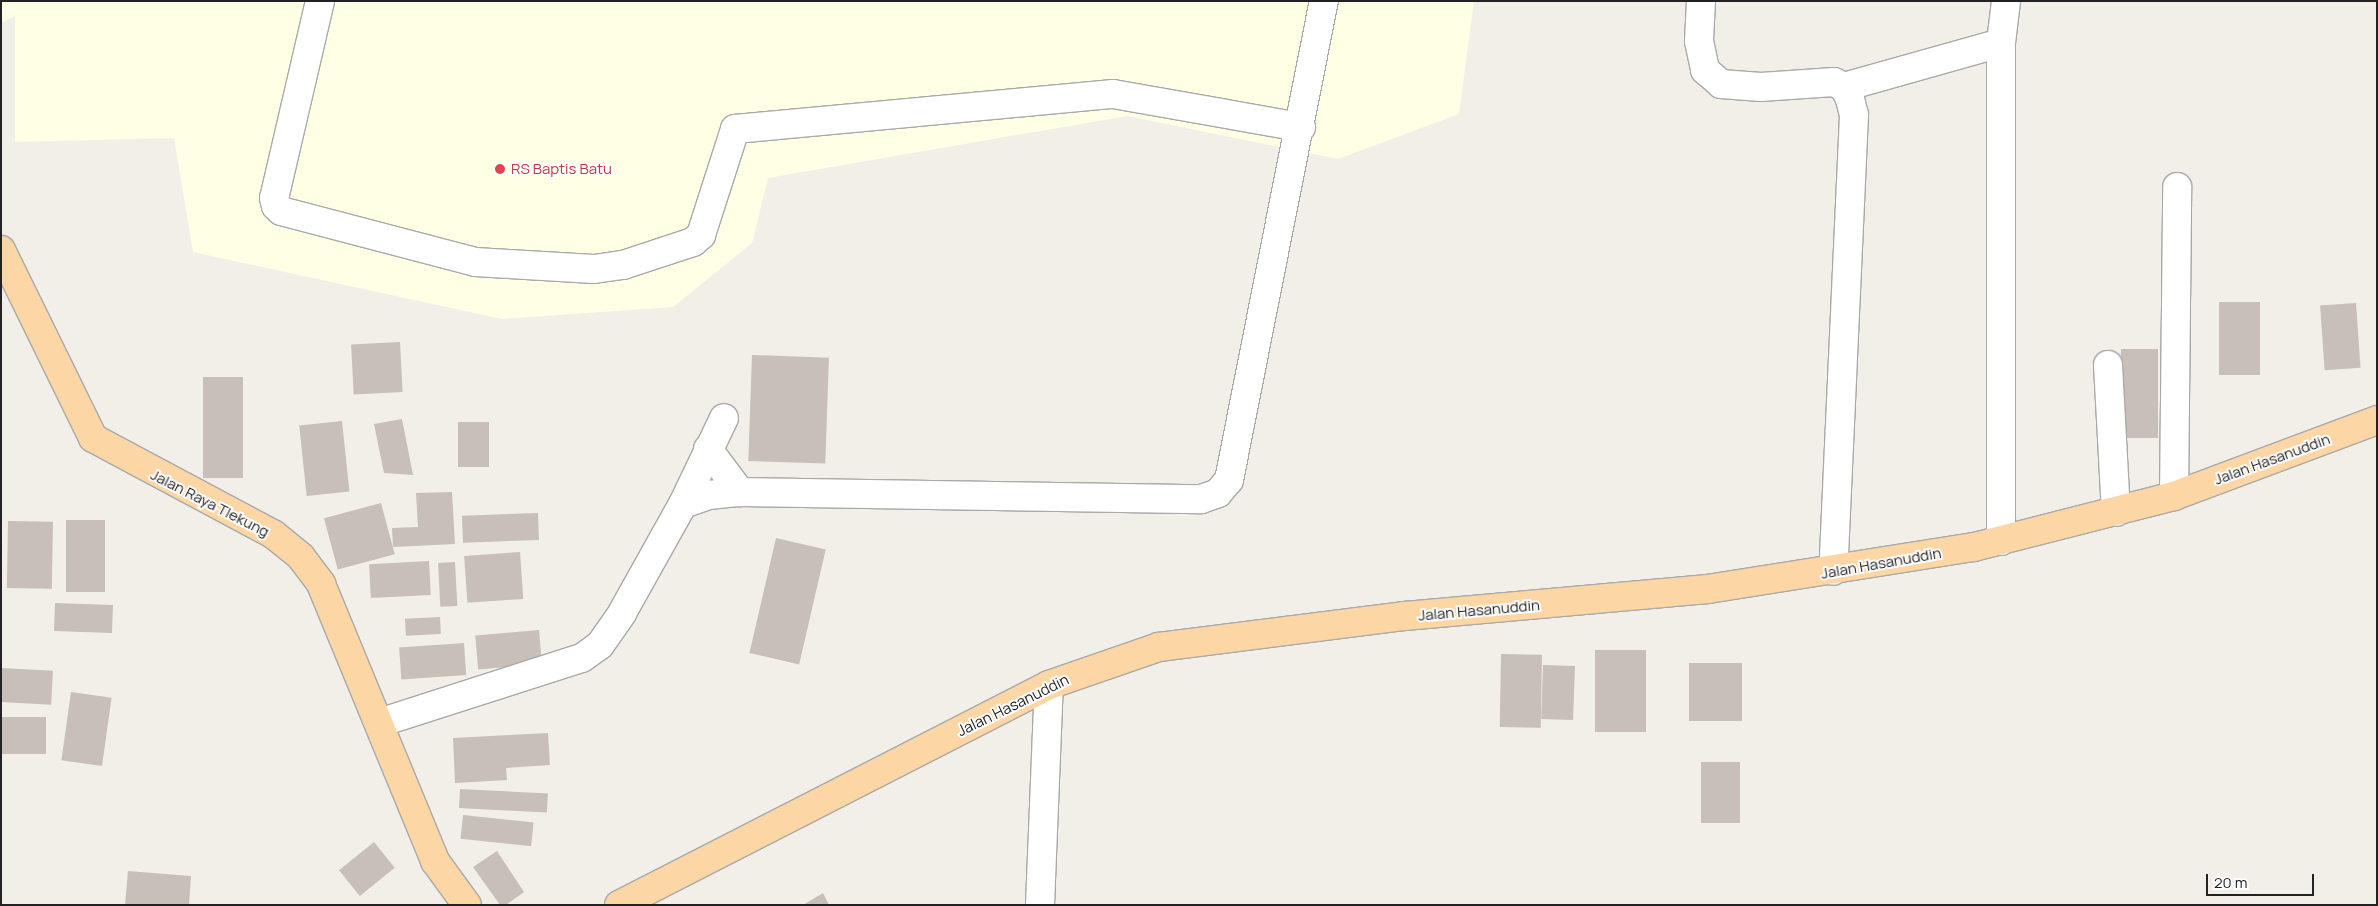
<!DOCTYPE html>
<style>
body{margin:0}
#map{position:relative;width:2378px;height:906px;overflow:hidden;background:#f2efe9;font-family:Manrope,sans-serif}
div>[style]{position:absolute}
.education>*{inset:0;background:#ffffe5}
.building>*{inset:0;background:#c7bfb8;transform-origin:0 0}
.roads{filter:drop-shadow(1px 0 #a9a9a9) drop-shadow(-1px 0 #a9a9a9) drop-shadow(0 1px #a9a9a9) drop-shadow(0 -1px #a9a9a9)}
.minor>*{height:28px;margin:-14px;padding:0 14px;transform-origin:14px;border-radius:14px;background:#fff}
.major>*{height:28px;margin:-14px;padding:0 14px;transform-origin:14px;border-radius:14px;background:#fcd6a4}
.dots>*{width:14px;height:14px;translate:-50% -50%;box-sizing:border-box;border:2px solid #fff;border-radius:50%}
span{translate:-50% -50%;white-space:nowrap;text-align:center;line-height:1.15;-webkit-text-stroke:4px #fff;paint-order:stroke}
.health-label{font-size:15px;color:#be3a42}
.left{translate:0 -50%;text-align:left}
.street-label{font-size:15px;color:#222}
.frame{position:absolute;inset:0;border:2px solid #222;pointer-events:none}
.scale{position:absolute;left:2206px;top:874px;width:108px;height:22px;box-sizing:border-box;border:2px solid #222;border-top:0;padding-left:6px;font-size:15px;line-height:18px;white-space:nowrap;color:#222;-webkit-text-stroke:4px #fff;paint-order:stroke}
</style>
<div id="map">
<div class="education">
<i style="clip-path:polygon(1px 1px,1474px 1px,1459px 114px,1338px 159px,1127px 116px,768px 178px,752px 243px,673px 307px,502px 319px,193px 252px,174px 138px,15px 142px,15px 16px,1px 23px)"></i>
</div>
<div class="building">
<i style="left:2219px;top:302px;width:41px;height:73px"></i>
<i style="left:2356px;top:303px;width:65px;height:36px;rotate:86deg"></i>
<i style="left:400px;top:342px;width:50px;height:49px;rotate:87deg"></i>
<i style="left:2121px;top:349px;width:37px;height:89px"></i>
<i style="left:752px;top:355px;width:77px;height:106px;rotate:2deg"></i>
<i style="left:203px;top:377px;width:40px;height:101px"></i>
<i style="clip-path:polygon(402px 419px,413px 475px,384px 473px,374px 424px)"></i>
<i style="left:342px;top:421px;width:71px;height:43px;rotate:84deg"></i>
<i style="left:458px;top:422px;width:31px;height:45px"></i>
<i style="clip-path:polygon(452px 492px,455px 544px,393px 547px,392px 528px,418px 527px,416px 493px)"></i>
<i style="left:381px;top:503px;width:53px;height:59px;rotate:75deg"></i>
<i style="left:538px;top:513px;width:27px;height:76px;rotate:88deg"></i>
<i style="left:66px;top:520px;width:39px;height:72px"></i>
<i style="left:8px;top:521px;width:45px;height:67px;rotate:1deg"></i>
<i style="left:776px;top:538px;width:51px;height:118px;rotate:13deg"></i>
<i style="left:520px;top:552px;width:47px;height:56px;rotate:86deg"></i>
<i style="left:429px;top:561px;width:34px;height:60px;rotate:87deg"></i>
<i style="left:455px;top:562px;width:44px;height:17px;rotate:87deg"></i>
<i style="left:55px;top:603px;width:58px;height:28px;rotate:2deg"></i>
<i style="left:440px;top:617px;width:17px;height:35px;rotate:87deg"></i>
<i style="left:539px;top:630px;width:34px;height:64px;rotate:85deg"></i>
<i style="left:464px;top:643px;width:32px;height:65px;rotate:86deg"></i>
<i style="left:1595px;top:650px;width:51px;height:82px"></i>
<i style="left:1501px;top:654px;width:41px;height:73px;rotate:1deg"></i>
<i style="left:1689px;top:663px;width:53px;height:58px"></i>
<i style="left:1543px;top:665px;width:32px;height:54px;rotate:2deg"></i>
<i style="left:1px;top:668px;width:52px;height:34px;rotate:3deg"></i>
<i style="left:71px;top:692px;width:41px;height:69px;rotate:8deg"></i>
<i style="left:1px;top:717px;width:45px;height:37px"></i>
<i style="clip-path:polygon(548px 733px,550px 765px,506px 768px,507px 780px,455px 783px,453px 738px)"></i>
<i style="left:1701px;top:762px;width:39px;height:61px"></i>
<i style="left:460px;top:789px;width:88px;height:19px;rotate:3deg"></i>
<i style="left:463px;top:815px;width:71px;height:24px;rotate:6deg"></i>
<i style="left:374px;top:842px;width:33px;height:45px;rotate:51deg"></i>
<i style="clip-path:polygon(497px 851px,524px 892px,506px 905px,500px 905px,473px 867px)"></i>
<i style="clip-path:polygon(128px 871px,191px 876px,189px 905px,125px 905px)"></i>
<i style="clip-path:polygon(823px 893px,829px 905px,803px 905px)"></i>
</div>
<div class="roads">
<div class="minor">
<i style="left:320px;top:1px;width:202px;rotate:103.1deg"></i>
<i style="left:274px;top:198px;width:8px;rotate:76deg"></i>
<i style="left:276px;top:206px;width:7px;rotate:45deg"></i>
<i style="left:281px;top:211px;width:201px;rotate:14.7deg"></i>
<i style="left:475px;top:262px;width:119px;rotate:3.4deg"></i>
<i style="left:594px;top:269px;width:29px;rotate:-8deg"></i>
<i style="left:623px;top:265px;width:74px;rotate:-18.2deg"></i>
<i style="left:693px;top:242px;width:11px;rotate:-41deg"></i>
<i style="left:701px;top:235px;width:111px;rotate:-72.2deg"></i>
<i style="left:735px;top:129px;width:380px;rotate:-5.3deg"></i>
<i style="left:1113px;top:94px;width:191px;rotate:10deg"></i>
<i style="left:1701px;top:1px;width:40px;rotate:92.9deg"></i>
<i style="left:1699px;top:41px;width:30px;rotate:78deg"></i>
<i style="left:1705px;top:70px;width:21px;rotate:41deg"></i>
<i style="left:1721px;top:84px;width:40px;rotate:4.3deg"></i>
<i style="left:1761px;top:87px;width:73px;rotate:-3.9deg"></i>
<i style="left:1834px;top:82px;width:11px;rotate:27deg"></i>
<i style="left:1844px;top:87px;width:13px;rotate:63deg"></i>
<i style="left:1850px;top:99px;width:16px;rotate:76deg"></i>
<i style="left:1854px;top:115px;width:456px;rotate:92.6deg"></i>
<i style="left:2001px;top:43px;width:498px;rotate:90deg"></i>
<i style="left:1844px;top:87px;width:163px;rotate:-15.7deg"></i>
<i style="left:2001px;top:43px;width:42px;rotate:-83.2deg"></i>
<i style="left:2108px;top:365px;width:147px;rotate:86.9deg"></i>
<i style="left:708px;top:449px;width:54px;rotate:53.3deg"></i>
<i style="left:2174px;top:496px;width:309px;rotate:-89.4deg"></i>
<i style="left:683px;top:504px;width:95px;rotate:-64.5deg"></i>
<i style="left:379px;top:723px;width:213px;rotate:-17.8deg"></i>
<i style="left:582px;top:658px;width:22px;rotate:-36deg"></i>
<i style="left:600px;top:645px;width:39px;rotate:-55deg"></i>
<i style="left:622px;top:613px;width:125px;rotate:-60.8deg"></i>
<i style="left:683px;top:504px;width:28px;rotate:-19deg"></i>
<i style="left:709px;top:495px;width:31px;rotate:-6deg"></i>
<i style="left:740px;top:492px;width:461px;rotate:0.9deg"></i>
<i style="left:1201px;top:499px;width:18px;rotate:-19deg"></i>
<i style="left:1218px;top:493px;width:17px;rotate:-50deg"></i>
<i style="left:1229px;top:480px;width:488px;rotate:-78.8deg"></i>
<i style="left:1040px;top:905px;width:220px;rotate:-87.7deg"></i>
</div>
<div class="major">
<i style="left:1px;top:250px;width:209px;rotate:63.9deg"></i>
<i style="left:93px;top:438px;width:204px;rotate:28.1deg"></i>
<i style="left:273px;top:534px;width:36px;rotate:39deg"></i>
<i style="left:301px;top:557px;width:34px;rotate:53deg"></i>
<i style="left:321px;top:584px;width:300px;rotate:67.6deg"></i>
<i style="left:435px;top:861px;width:54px;rotate:54deg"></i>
<i style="left:619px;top:905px;width:483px;rotate:-27.1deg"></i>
<i style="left:1049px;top:685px;width:116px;rotate:-19.1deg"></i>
<i style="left:1159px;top:647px;width:248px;rotate:-7.2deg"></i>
<i style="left:1405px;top:616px;width:304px;rotate:-5.1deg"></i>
<i style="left:1708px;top:589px;width:269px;rotate:-9deg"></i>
<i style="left:1974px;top:547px;width:206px;rotate:-14.3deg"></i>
<i style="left:2174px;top:496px;width:217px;rotate:-20.5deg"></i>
</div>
</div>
<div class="dots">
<i style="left:500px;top:169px;background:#e0444e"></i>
</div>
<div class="health-label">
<span class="left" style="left:511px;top:169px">RS Baptis Batu</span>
</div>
<div class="street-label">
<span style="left:2272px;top:459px;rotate:-20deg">Jalan Hasanuddin</span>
<span style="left:210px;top:503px;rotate:27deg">Jalan Raya Tlekung</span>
<span style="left:1881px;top:563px;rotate:-10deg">Jalan Hasanuddin</span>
<span style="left:1479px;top:610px;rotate:-5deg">Jalan Hasanuddin</span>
<span style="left:1013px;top:705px;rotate:-26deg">Jalan Hasanuddin</span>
</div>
<div class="frame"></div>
<div class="scale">20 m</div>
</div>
